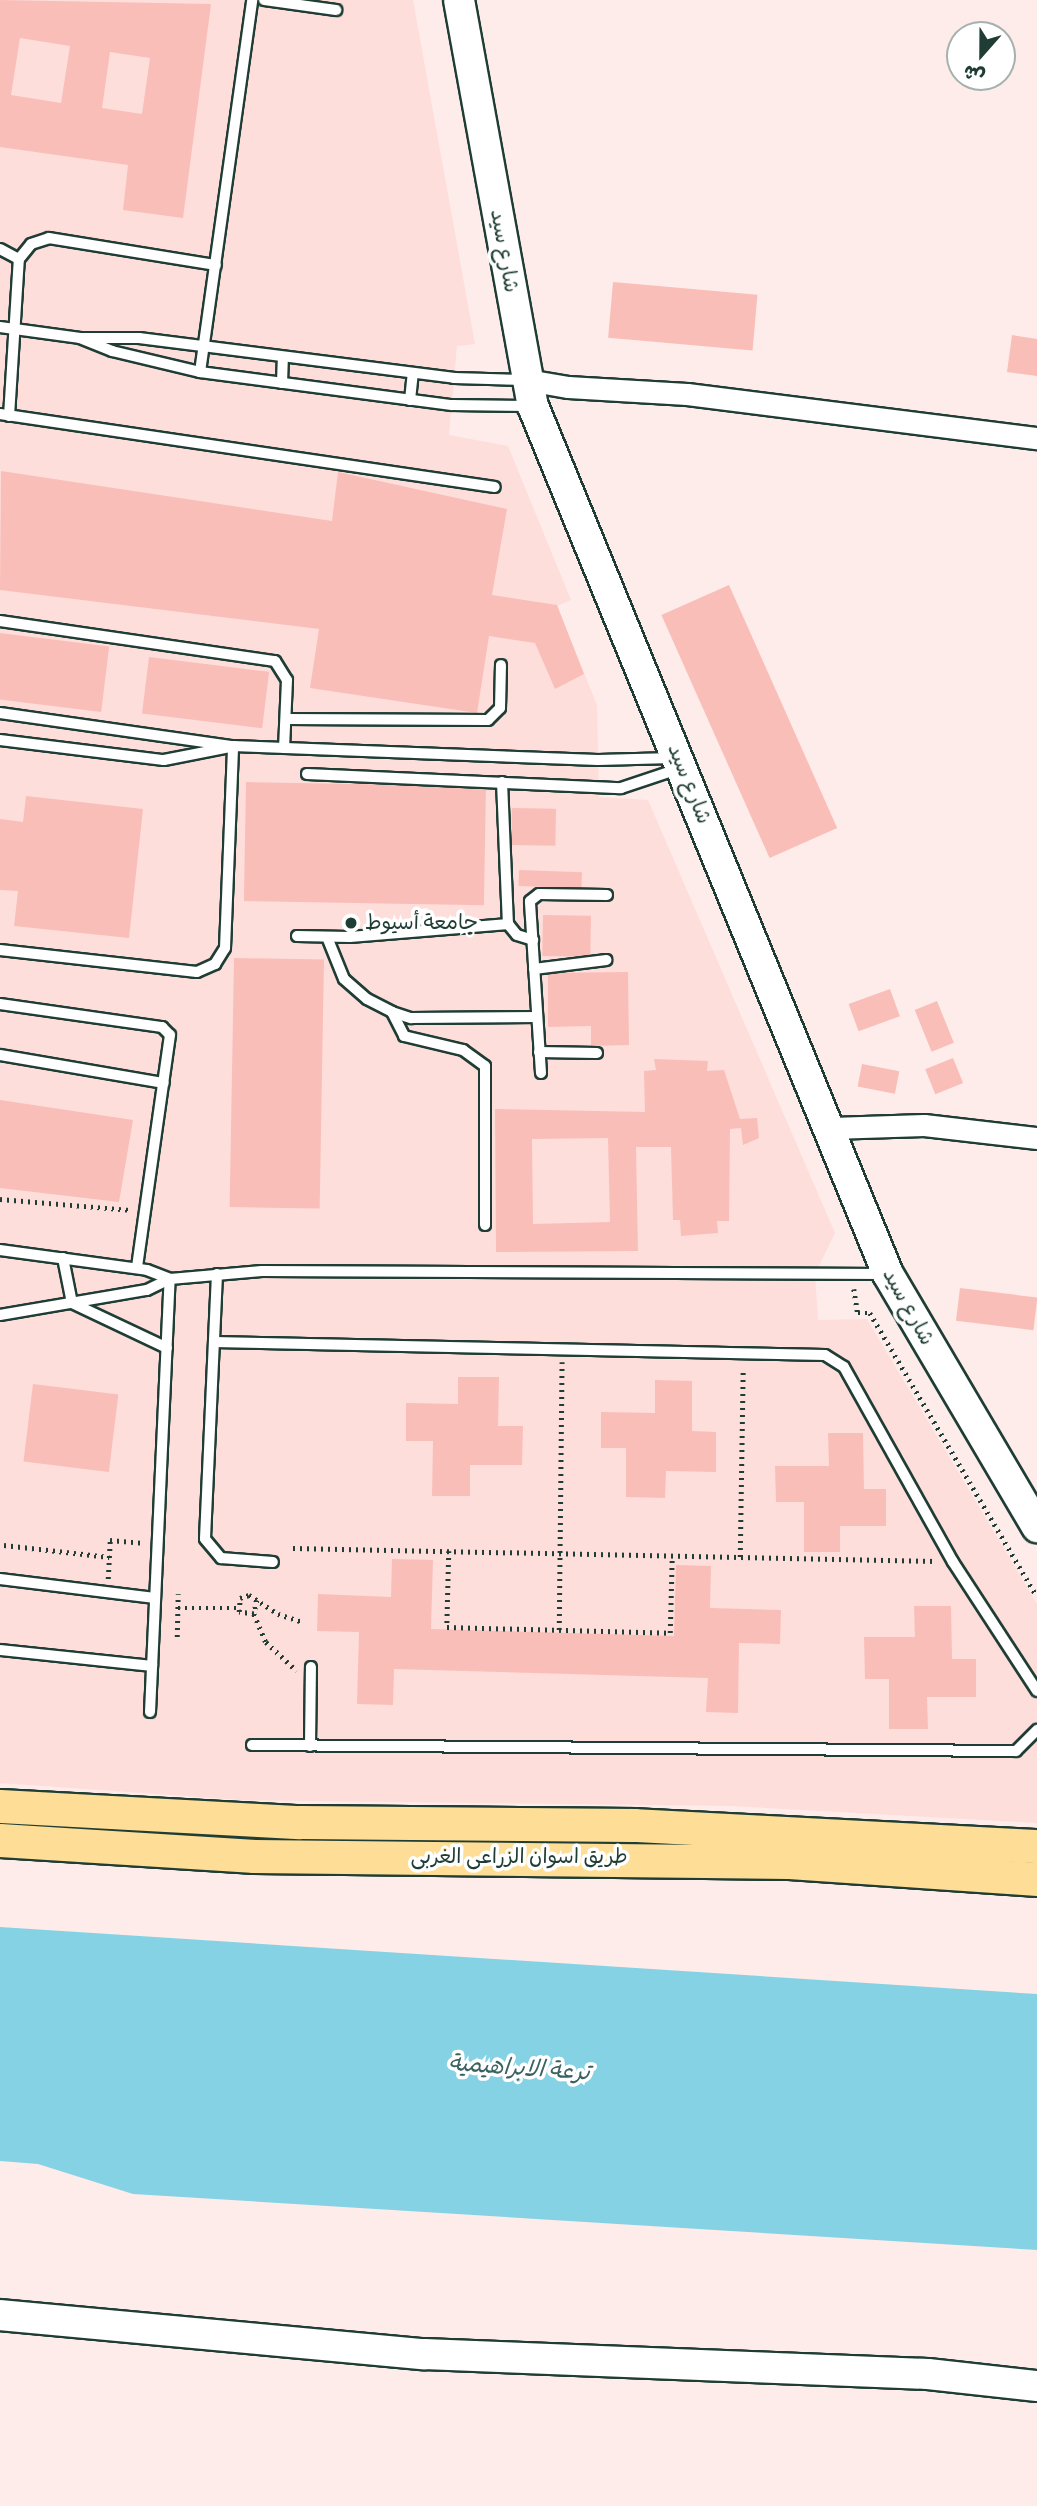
<!DOCTYPE html>
<meta charset="utf-8">
<style>
body{margin:0}
#map{position:relative;width:1037px;height:2506px;overflow:hidden;background:#feecea;font-family:Pangolin,"Playpen Sans Arabic",sans-serif}
div>[style]{position:absolute}
.built>*{inset:0;background:#fddedb}
.water>*{inset:0;background:#86d2e5}
.building>*{inset:0;background:#fabeb8;transform-origin:0 0}
.path>*{height:4.5px;margin-top:-2.25px;transform-origin:0;background:repeating-linear-gradient(90deg,#1f3d34 0 2px,transparent 0 7px)}
.roads{filter:drop-shadow(2px 0 #1f3d34) drop-shadow(-2px 0 #1f3d34) drop-shadow(0 2px #1f3d34) drop-shadow(0 -2px #1f3d34)}
.lane>*{height:10px;margin:-5px;padding:0 5px;transform-origin:5px;border-radius:5px;background:#fff}
.street>*{height:21px;margin:-10.5px;padding:0 10.5px;transform-origin:10.5px;border-radius:10.5px;background:#fff}
.secondary>*{height:30px;margin:-15px;padding:0 15px;transform-origin:15px;border-radius:15px;background:#fff}
.primary>*{height:33px;margin:-16.5px;padding:0 16.5px;transform-origin:16.5px;border-radius:16.5px;background:#fede96}
.dots>*{width:19px;height:19px;translate:-50% -50%;box-sizing:border-box;border:4px solid #fff;border-radius:50%}
span{translate:-50% -50%;white-space:nowrap;text-align:center;line-height:1.15;-webkit-text-stroke:7px #fff;paint-order:stroke}
.street-label{font-size:21px;color:#1f3d34}
.poi-label{font-size:21px;color:#1f3d34}
.left{translate:0 -50%;text-align:left}
.water-label{font-size:23px;color:#396260;font-style:italic}
.north{position:absolute;left:946px;top:21px;width:70px;height:70px;box-sizing:border-box;background:#fff;border:2px solid #a5b1ae;border-radius:50%;rotate:201deg;font-size:19px;font-weight:700;line-height:28px;text-align:center;color:#1f3d34}
.north::after{content:'';display:block;margin:auto;width:24px;height:32px;background:#1f3d34;clip-path:polygon(50% 0,100% 100%,50% 72%,0 100%)}
</style>
<div id="map">
<div class="built">
<i style="clip-path:polygon(0 0,413px 0,475px 344px,457px 346px,449px 435px,508px 446px,571px 600px,557px 606px,597px 705px,599px 797px,648px 800px,835px 1233px,815px 1274px,818px 1320px,867px 1319px,1037px 1604px,1037px 1823px,731px 1806px,241px 1800px,0 1783px)"></i>
</div>
<div class="water">
<i style="clip-path:polygon(0 1927px,1037px 1994px,1037px 2250px,133px 2194px,38px 2164px,0 2161px)"></i>
</div>
<div class="building">
<i style="clip-path:polygon(evenodd,0 0,211px 4px,183px 218px,123px 210px,128px 165px,0 147px,0 0,20px 38px,70px 46px,61px 103px,11px 95px,20px 38px,0 0,110px 52px,150px 58px,142px 114px,102px 108px,110px 52px)"></i>
<i style="left:613px;top:282px;width:145px;height:56px;rotate:5deg"></i>
<i style="clip-path:polygon(1012px 335px,1037px 339px,1037px 376px,1007px 372px)"></i>
<i style="clip-path:polygon(1px 471px,332px 521px,338px 472px,507px 509px,492px 595px,557px 605px,584px 674px,555px 689px,535px 643px,489px 636px,477px 713px,310px 688px,319px 629px,0 590px)"></i>
<i style="left:729px;top:585px;width:266px;height:74px;rotate:66deg"></i>
<i style="left:0;top:633px;width:110px;height:66px;rotate:7deg"></i>
<i style="left:149px;top:657px;width:121px;height:57px;rotate:7deg"></i>
<i style="left:246px;top:782px;width:240px;height:119px;rotate:1deg"></i>
<i style="clip-path:polygon(26px 796px,143px 809px,129px 938px,14px 926px,18px 891px,0 890px,0 819px,23px 822px)"></i>
<i style="left:512px;top:808px;width:44px;height:37px;rotate:1deg"></i>
<i style="left:519px;top:870px;width:63px;height:16px;rotate:2deg"></i>
<i style="left:543px;top:915px;width:48px;height:41px;rotate:1deg"></i>
<i style="left:234px;top:958px;width:90px;height:249px;rotate:1deg"></i>
<i style="clip-path:polygon(628px 972px,629px 1045px,591px 1046px,591px 1026px,548px 1027px,548px 973px)"></i>
<i style="left:890px;top:989px;width:29px;height:44px;rotate:70deg"></i>
<i style="left:937px;top:1001px;width:45px;height:24px;rotate:68deg"></i>
<i style="left:953px;top:1058px;width:27px;height:30px;rotate:68deg"></i>
<i style="clip-path:polygon(evenodd,654px 1059px,708px 1061px,707px 1071px,724px 1070px,740px 1119px,757px 1118px,759px 1138px,743px 1145px,741px 1128px,730px 1129px,729px 1221px,717px 1221px,718px 1233px,681px 1236px,680px 1220px,673px 1220px,671px 1147px,636px 1147px,638px 1251px,496px 1252px,495px 1109px,645px 1112px,644px 1071px,656px 1070px,654px 1059px,608px 1138px,610px 1222px,533px 1224px,532px 1139px,608px 1138px)"></i>
<i style="left:862px;top:1064px;width:38px;height:23px;rotate:11deg"></i>
<i style="clip-path:polygon(0 1100px,133px 1120px,119px 1202px,0 1188px)"></i>
<i style="left:960px;top:1288px;width:78px;height:33px;rotate:7deg"></i>
<i style="clip-path:polygon(458px 1377px,499px 1377px,498px 1426px,523px 1426px,522px 1465px,470px 1465px,470px 1496px,432px 1496px,433px 1441px,406px 1441px,406px 1403px,458px 1404px)"></i>
<i style="clip-path:polygon(655px 1380px,692px 1381px,692px 1431px,716px 1432px,716px 1472px,666px 1471px,665px 1498px,626px 1497px,626px 1448px,601px 1448px,601px 1412px,655px 1413px)"></i>
<i style="left:33px;top:1384px;width:86px;height:78px;rotate:7deg"></i>
<i style="clip-path:polygon(828px 1433px,863px 1433px,864px 1489px,886px 1489px,886px 1526px,840px 1526px,840px 1552px,804px 1552px,804px 1502px,776px 1502px,775px 1466px,829px 1466px)"></i>
<i style="clip-path:polygon(392px 1559px,433px 1560px,431px 1629px,674px 1636px,676px 1565px,711px 1566px,710px 1608px,781px 1610px,780px 1644px,739px 1643px,738px 1713px,706px 1712px,708px 1678px,394px 1669px,393px 1705px,357px 1704px,359px 1632px,317px 1631px,318px 1594px,391px 1597px)"></i>
<i style="clip-path:polygon(914px 1606px,951px 1606px,952px 1659px,976px 1659px,976px 1697px,927px 1697px,928px 1729px,889px 1729px,889px 1679px,865px 1679px,864px 1637px,915px 1637px)"></i>
</div>
<div class="path">
<i style="left:0;top:1199px;width:130px;rotate:4.8deg"></i>
<i style="left:854px;top:1289px;width:24px;rotate:81deg"></i>
<i style="left:858px;top:1313px;width:12px"></i>
<i style="left:870px;top:1313px;width:329px;rotate:59.5deg"></i>
<i style="left:4px;top:1545px;width:106px;rotate:6.5deg"></i>
<i style="left:293px;top:1548px;width:643px;rotate:1.16deg"></i>
<i style="left:449px;top:1551px;width:76px;rotate:91.5deg"></i>
<i style="left:447px;top:1627px;width:223px;rotate:1.5deg"></i>
<i style="left:670px;top:1633px;width:77px;rotate:-88.5deg"></i>
<i style="left:740px;top:1557px;width:189px;rotate:-89.1deg"></i>
<i style="left:108px;top:1579px;width:39px;rotate:-87deg"></i>
<i style="left:110px;top:1540px;width:33px;rotate:5deg"></i>
<i style="left:257px;top:1600px;width:14px;rotate:102deg"></i>
<i style="left:254px;top:1614px;width:15px;rotate:-172deg"></i>
<i style="left:239px;top:1612px;width:14px;rotate:-86deg"></i>
<i style="left:240px;top:1598px;width:9px;rotate:-18deg"></i>
<i style="left:249px;top:1595px;width:35px;rotate:33deg"></i>
<i style="left:278px;top:1614px;width:25px;rotate:18deg"></i>
<i style="left:178px;top:1608px;width:59px"></i>
<i style="left:254px;top:1614px;width:30px;rotate:67deg"></i>
<i style="left:266px;top:1642px;width:42px;rotate:43.1deg"></i>
<i style="left:559px;top:1630px;width:268px;rotate:-89.4deg"></i>
<i style="left:177px;top:1637px;width:43px;rotate:-88.7deg"></i>
</div>
<div class="roads">
<div class="lane">
<i style="left:264px;top:0;width:73px;rotate:7.9deg"></i>
<i style="left:0;top:249px;width:21px;rotate:28deg"></i>
<i style="left:0;top:327px;width:81px;rotate:7.8deg"></i>
<i style="left:80px;top:338px;width:59px"></i>
<i style="left:139px;top:338px;width:318px;rotate:7.2deg"></i>
<i style="left:454px;top:378px;width:72px;rotate:1.6deg"></i>
<i style="left:80px;top:338px;width:35px;rotate:22deg"></i>
<i style="left:112px;top:351px;width:90px;rotate:13.4deg"></i>
<i style="left:200px;top:372px;width:254px;rotate:7.5deg"></i>
<i style="left:452px;top:405px;width:80px;rotate:0.7deg"></i>
<i style="left:200px;top:372px;width:376px;rotate:-82deg"></i>
<i style="left:282px;top:383px;width:26px;rotate:-88deg"></i>
<i style="left:410px;top:400px;width:27px;rotate:-84deg"></i>
<i style="left:0;top:414px;width:500px;rotate:8.39deg"></i>
<i style="left:9px;top:416px;width:157px;rotate:-86.4deg"></i>
<i style="left:19px;top:259px;width:19px;rotate:-51deg"></i>
<i style="left:31px;top:244px;width:19px;rotate:-18deg"></i>
<i style="left:49px;top:238px;width:169px;rotate:9.2deg"></i>
<i style="left:0;top:621px;width:278px;rotate:8.3deg"></i>
<i style="left:275px;top:661px;width:22px;rotate:58deg"></i>
<i style="left:287px;top:680px;width:68px;rotate:92.5deg"></i>
<i style="left:0;top:713px;width:235px;rotate:8.1deg"></i>
<i style="left:233px;top:746px;width:365px;rotate:2.2deg"></i>
<i style="left:598px;top:760px;width:75px;rotate:-1.5deg"></i>
<i style="left:286px;top:719px;width:202px;rotate:0.3deg"></i>
<i style="left:488px;top:720px;width:17px;rotate:-45deg"></i>
<i style="left:500px;top:708px;width:43px;rotate:-88.7deg"></i>
<i style="left:0;top:740px;width:165px;rotate:7deg"></i>
<i style="left:164px;top:760px;width:67px;rotate:-11.1deg"></i>
<i style="left:307px;top:774px;width:314px;rotate:2.6deg"></i>
<i style="left:621px;top:788px;width:60px;rotate:-18.4deg"></i>
<i style="left:502px;top:782px;width:142px;rotate:87.6deg"></i>
<i style="left:508px;top:924px;width:14px;rotate:51deg"></i>
<i style="left:517px;top:935px;width:17px;rotate:17deg"></i>
<i style="left:297px;top:936px;width:53px;rotate:1.1deg"></i>
<i style="left:350px;top:937px;width:159px;rotate:-4.7deg"></i>
<i style="left:327px;top:937px;width:45px;rotate:68deg"></i>
<i style="left:344px;top:979px;width:30px;rotate:41deg"></i>
<i style="left:367px;top:999px;width:28px;rotate:27deg"></i>
<i style="left:392px;top:1012px;width:20px;rotate:18deg"></i>
<i style="left:411px;top:1018px;width:126px;rotate:-0.5deg"></i>
<i style="left:0;top:950px;width:198px;rotate:6.4deg"></i>
<i style="left:197px;top:972px;width:20px;rotate:-24deg"></i>
<i style="left:215px;top:964px;width:19px;rotate:-58deg"></i>
<i style="left:225px;top:948px;width:202px;rotate:-87.7deg"></i>
<i style="left:534px;top:969px;width:73px;rotate:-7.1deg"></i>
<i style="left:0;top:1004px;width:164px;rotate:8.1deg"></i>
<i style="left:162px;top:1027px;width:11px;rotate:45deg"></i>
<i style="left:170px;top:1035px;width:235px;rotate:98.1deg"></i>
<i style="left:392px;top:1012px;width:27px;rotate:63deg"></i>
<i style="left:404px;top:1036px;width:61px;rotate:13.3deg"></i>
<i style="left:463px;top:1050px;width:27px;rotate:36deg"></i>
<i style="left:485px;top:1066px;width:159px;rotate:90deg"></i>
<i style="left:539px;top:1052px;width:58px;rotate:1deg"></i>
<i style="left:0;top:1055px;width:166px;rotate:9.7deg"></i>
<i style="left:541px;top:1073px;width:172px;rotate:-93.7deg"></i>
<i style="left:530px;top:901px;width:11px;rotate:-38deg"></i>
<i style="left:539px;top:894px;width:68px;rotate:0.8deg"></i>
<i style="left:0;top:1250px;width:148px;rotate:7.7deg"></i>
<i style="left:147px;top:1270px;width:25px;rotate:21deg"></i>
<i style="left:63px;top:1258px;width:46px;rotate:78.7deg"></i>
<i style="left:72px;top:1303px;width:105px;rotate:25.3deg"></i>
<i style="left:217px;top:1274px;width:265px;rotate:92.6deg"></i>
<i style="left:205px;top:1539px;width:25px;rotate:50deg"></i>
<i style="left:221px;top:1558px;width:52px;rotate:4.4deg"></i>
<i style="left:0;top:1315px;width:149px;rotate:-9.7deg"></i>
<i style="left:147px;top:1290px;width:25px;rotate:-26deg"></i>
<i style="left:170px;top:1279px;width:92px;rotate:-5deg"></i>
<i style="left:262px;top:1271px;width:622px;rotate:0.28deg"></i>
<i style="left:214px;top:1342px;width:611px;rotate:1.22deg"></i>
<i style="left:825px;top:1355px;width:22px;rotate:32deg"></i>
<i style="left:844px;top:1367px;width:223px;rotate:60.8deg"></i>
<i style="left:953px;top:1562px;width:154px;rotate:56.9deg"></i>
<i style="left:0;top:1579px;width:156px;rotate:7deg"></i>
<i style="left:0;top:1650px;width:153px;rotate:6deg"></i>
<i style="left:150px;top:1712px;width:433px;rotate:-87.4deg"></i>
<i style="left:252px;top:1745px;width:764px;rotate:0.45deg"></i>
<i style="left:1016px;top:1751px;width:30px;rotate:-45deg"></i>
<i style="left:310px;top:1746px;width:79px;rotate:-89.3deg"></i>
</div>
<div class="street">
<i style="left:527px;top:380px;width:42px;rotate:9.7deg"></i>
<i style="left:568px;top:387px;width:119px;rotate:3.4deg"></i>
<i style="left:687px;top:394px;width:353px;rotate:7.2deg"></i>
<i style="left:831px;top:1128px;width:93px;rotate:-1.8deg"></i>
<i style="left:924px;top:1125px;width:114px;rotate:6.6deg"></i>
</div>
<div class="secondary">
<i style="left:459px;top:0;width:413px;rotate:79.7deg"></i>
<i style="left:533px;top:406px;width:938px;rotate:67.76deg"></i>
<i style="left:888px;top:1274px;width:294px;rotate:59.5deg"></i>
<i style="left:0;top:2315px;width:426px;rotate:5.3deg"></i>
<i style="left:424px;top:2354px;width:504px;rotate:2.27deg"></i>
<i style="left:928px;top:2374px;width:110px;rotate:6.3deg"></i>
</div>
<div class="primary">
<i style="left:0;top:1806px;width:300px;rotate:3.1deg"></i>
<i style="left:300px;top:1822px;width:334px;rotate:0.5deg"></i>
<i style="left:634px;top:1825px;width:404px;rotate:3deg"></i>
<i style="left:0;top:1840px;width:255px;rotate:3.6deg"></i>
<i style="left:254px;top:1856px;width:535px;rotate:0.64deg"></i>
<i style="left:789px;top:1862px;width:249px;rotate:3.9deg"></i>
</div>
</div>
<div class="dots">
<i style="left:351px;top:923px;background:#1f3d34"></i>
</div>
<div class="street-label">
<span style="left:504px;top:251px;rotate:80deg">شارع سيد</span>
<span style="left:689px;top:784px;rotate:68deg">شارع سيد</span>
<span style="left:908px;top:1307px;rotate:61deg">شارع سيد</span>
<span style="left:519px;top:1857px">طريق اسوان الزراعى الغربى</span>
</div>
<div class="poi-label">
<span class="left" style="left:365px;top:923px">جامعة أسيوط</span>
</div>
<div class="water-label">
<span style="left:519px;top:2068px;rotate:4deg">ترعة الابراهيمية</span>
</div>
<div class="north">ش</div>
</div>
